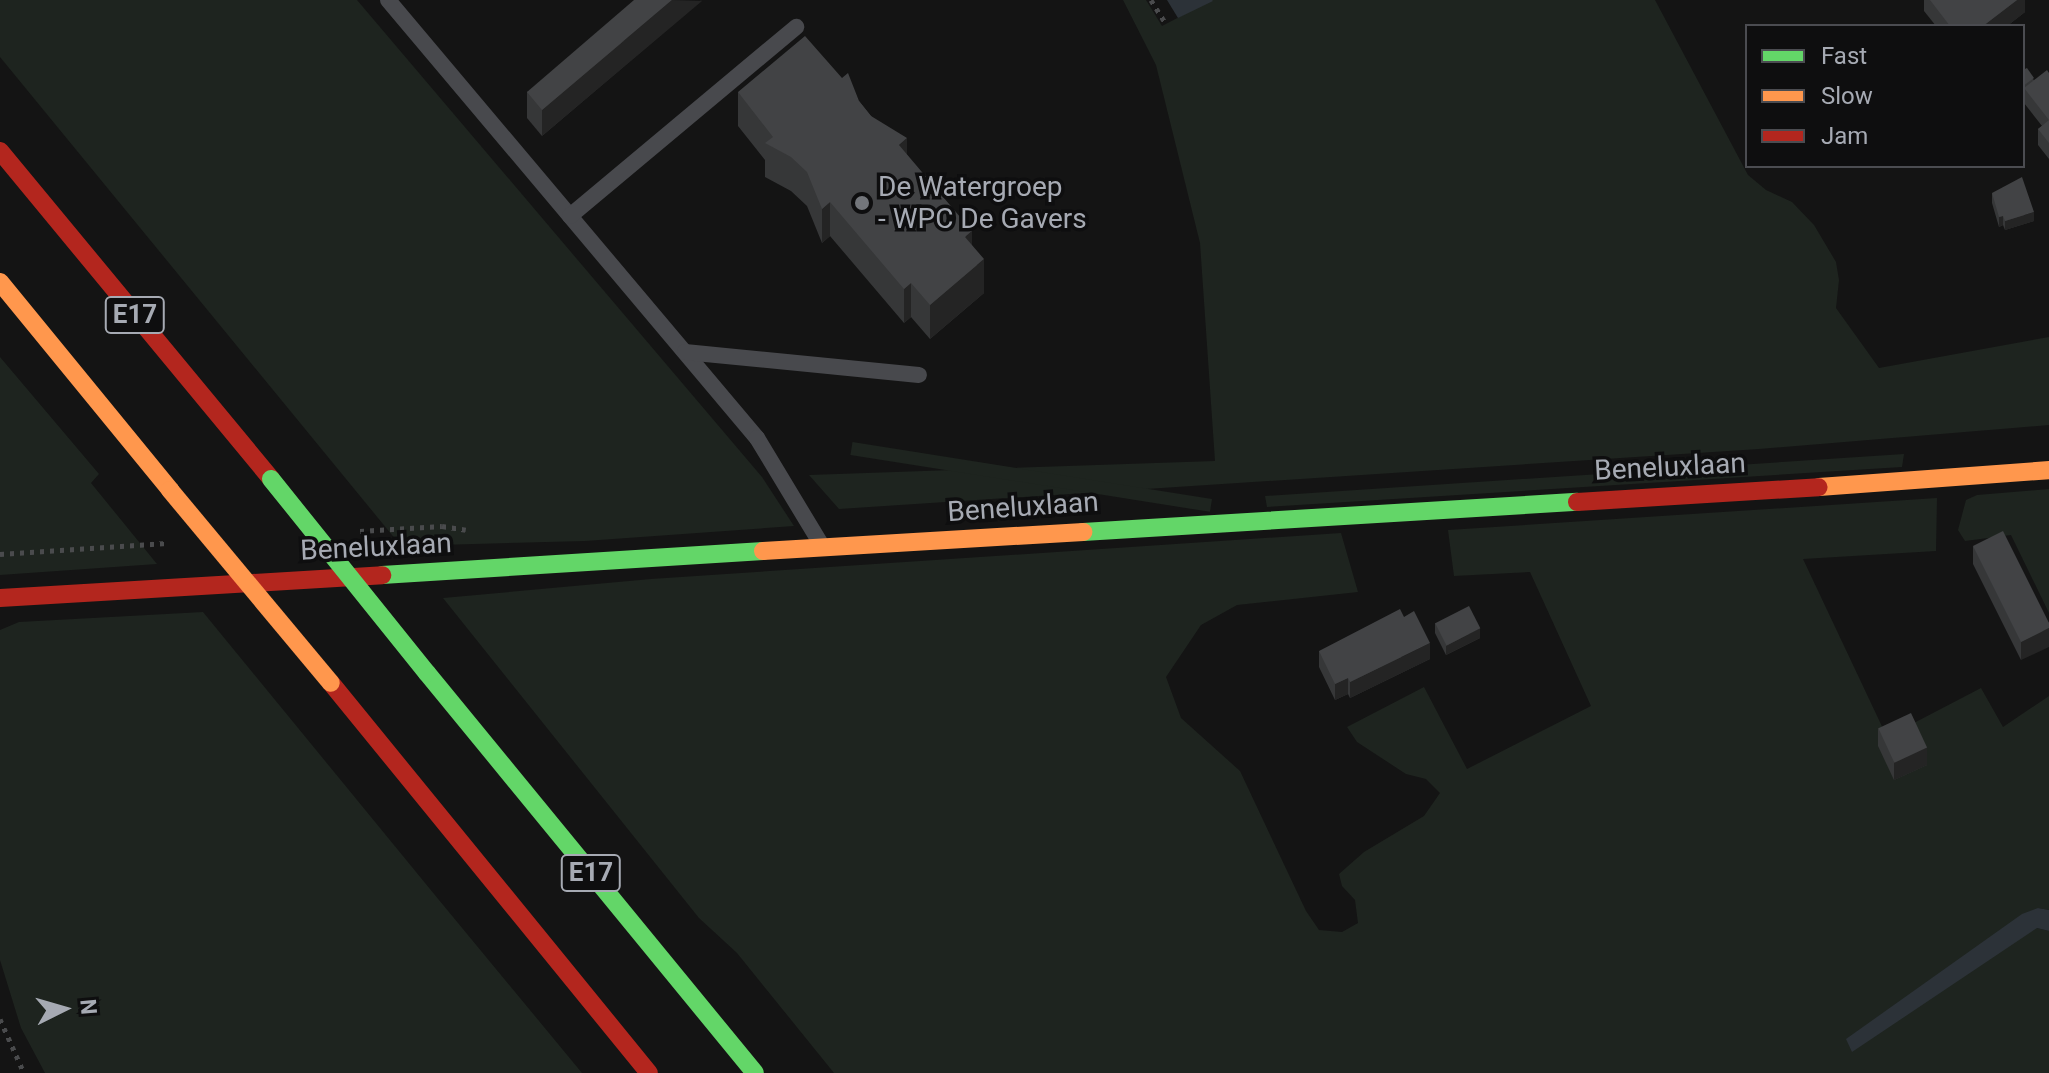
<!DOCTYPE html>
<style>
body{margin:0}
#map{position:relative;width:2049px;height:1073px;overflow:hidden;background:#141414;font-family:Roboto,sans-serif}
div>[style]{position:absolute}
.green>*{inset:0;background:#1e241f;transform-origin:0 0}
.water>*{inset:0;background:#2c3238}
.path>*{height:5px;margin-top:-2.5px;transform-origin:0;background:repeating-linear-gradient(90deg,#4a4b4d 0 4px,transparent 0 10px)}
.lane>*{height:16px;margin:-8px;padding:0 8px;transform-origin:8px;border-radius:8px;background:#48494d}
.fast>*{height:18px;margin:-9px;padding:0 9px;transform-origin:9px;border-radius:9px;background:#63d668}
.slow>*{height:18px;margin:-9px;padding:0 9px;transform-origin:9px;border-radius:9px;background:#ff974d}
.jam>*{height:18px;margin:-9px;padding:0 9px;transform-origin:9px;border-radius:9px;background:#b3261e}
.fast-bridge>*{height:18px;margin:-9px;padding:0 9px;transform-origin:9px;border-radius:9px;background:#63d668}
.slow-bridge>*{height:18px;margin:-9px;padding:0 9px;transform-origin:9px;border-radius:9px;background:#ff974d}
.wall>*{inset:0;background:#363738}
.shaded-wall>*{inset:0;background:#242424}
.building>*{inset:0;background:#424345;transform-origin:0 0}
.dots>*{width:22px;height:22px;translate:-50% -50%;box-sizing:border-box;border:4px solid #0e0e0f;border-radius:50%}
span{translate:-50% -50%;white-space:nowrap;text-align:center;line-height:1.15;-webkit-text-stroke:7px #0e0e0f;paint-order:stroke}
.shield-label span{padding:2px 6px;background:#0e0e0f;border:2px solid;border-radius:6px;-webkit-text-stroke-width:0}
.shield-label{font-size:26px;color:#a6aab3;font-weight:700}
.poi-label{font-size:28px;color:#a6aab3}
.left{translate:0 -50%;text-align:left}
.street-label{font-size:28px;color:#a6aab3}
.legend{position:absolute;left:1745px;top:24px;width:280px;height:144px;box-sizing:border-box;background:#0e0e0f;border:2px solid #4b4c51;margin:0;padding:10px 14px;list-style:none;font-size:24px;color:#a6aab3}
.legend li{display:flex;align-items:center;gap:16px;height:40px}
.legend b{width:40px;border:2px solid #4b4c51}
.north{position:absolute;left:24px;top:969px;width:80px;height:80px;-webkit-text-stroke:6px #0e0e0f;paint-order:stroke;rotate:85deg;font-size:22px;font-weight:700;line-height:32px;text-align:center;color:#a6aab3}
.north::after{content:'';display:block;margin:auto;width:28px;height:36px;background:#a6aab3;clip-path:polygon(50% 0,100% 100%,50% 72%,0 100%)}
</style>
<div id="map">
<div class="green">
<i style="clip-path:polygon(0 0,357px 0,762px 477px,794px 526px,585px 541px,401px 546px,0 57px)"></i>
<i style="clip-path:polygon(1123px 0,1146px 0,1162px 26px,1212px 0,1655px 0,1748px 175px,1766px 190px,1792px 202px,1814px 225px,1836px 262px,1839px 280px,1836px 308px,1879px 368px,2049px 337px,2049px 425px,1759px 449px,839px 509px,809px 475px,1215px 461px,1200px 243px,1156px 65px)"></i>
<i style="clip-path:polygon(0 357px,99px 474px,91px 483px,157px 564px,0 575px)"></i>
<i style="clip-path:polygon(1904px 454px,1902px 467px,1267px 507px,1265px 496px)"></i>
<i style="clip-path:polygon(2049px 489px,2049px 613px,2011px 535px,1965px 541px,1958px 530px,1966px 500px,1977px 495px)"></i>
<i style="clip-path:polygon(1937px 498px,1936px 551px,1803px 559px,1887px 737px,1981px 688px,2003px 727px,2049px 696px,2049px 910px,2038px 908px,2037px 928px,2049px 931px,2049px 1073px,834px 1073px,737px 953px,699px 918px,443px 598px,651px 579px,1341px 533px,1358px 592px,1237px 605px,1201px 625px,1166px 677px,1181px 718px,1240px 771px,1306px 911px,1319px 930px,1342px 932px,1358px 923px,1355px 900px,1342px 886px,1339px 874px,1364px 852px,1424px 816px,1440px 793px,1426px 779px,1406px 774px,1357px 742px,1347px 727px,1424px 687px,1467px 769px,1591px 706px,1530px 572px,1454px 576px,1448px 530px)"></i>
<i style="left:1212px;top:499px;width:13px;height:364px;rotate:99deg"></i>
<i style="clip-path:polygon(203px 612px,439px 900px,582px 1073px,45px 1073px,21px 1028px,0 960px,0 630px,19px 622px)"></i>
</div>
<div class="water">
<i style="clip-path:polygon(1167px 0,1212px 0,1213px 1px,1178px 18px)"></i>
<i style="clip-path:polygon(2038px 908px,2049px 910px,2049px 931px,2037px 928px,1852px 1052px,1846px 1039px,2022px 914px)"></i>
</div>
<div class="path">
<i style="left:1151px;top:0;width:26px;rotate:58deg"></i>
<i style="left:360px;top:531px;width:82px;rotate:-3.5deg"></i>
<i style="left:442px;top:526px;width:24px;rotate:9deg"></i>
<i style="left:0;top:554px;width:167px;rotate:-3.8deg"></i>
<i style="left:0;top:1019px;width:59px;rotate:66deg"></i>
</div>
<div class="lane">
<i style="left:388px;top:0;width:573px;rotate:49.89deg"></i>
<i style="left:757px;top:438px;width:124px;rotate:58.9deg"></i>
<i style="left:570px;top:216px;width:295px;rotate:-39.9deg"></i>
<i style="left:685px;top:352px;width:235px;rotate:5.6deg"></i>
</div>
<div class="fast">
<i style="left:1083px;top:532px;width:495px;rotate:-3.5deg"></i>
<i style="left:382px;top:575px;width:382px;rotate:-3.6deg"></i>
<i style="left:427px;top:673px;width:517px;rotate:50.65deg"></i>
</div>
<div class="slow">
<i style="left:0;top:282px;width:269px;rotate:50.7deg"></i>
<i style="left:1819px;top:487px;width:231px;rotate:-4.2deg"></i>
<i style="left:763px;top:551px;width:321px;rotate:-3.4deg"></i>
</div>
<div class="jam">
<i style="left:0;top:151px;width:425px;rotate:50.4deg"></i>
<i style="left:1577px;top:502px;width:242px;rotate:-3.5deg"></i>
<i style="left:0;top:598px;width:383px;rotate:-3.4deg"></i>
<i style="left:331px;top:683px;width:503px;rotate:50.81deg"></i>
</div>
<div class="fast-bridge">
<i style="left:271px;top:479px;width:249px;rotate:51.2deg"></i>
</div>
<div class="slow-bridge">
<i style="left:170px;top:490px;width:251px;rotate:50.2deg"></i>
</div>
<div class="wall">
<i style="clip-path:polygon(702px 0,542px 136px,527px 118px,527px 92px)"></i>
<i style="clip-path:polygon(1924px 0,2025px 0,2025px 12px,2007px 26px,1936px 26px,1924px 11px)"></i>
<i style="clip-path:polygon(2023px 70px,2034px 80px,2049px 73px,2049px 159px,2038px 145px,2038px 129px,2042px 126px,2024px 103px)"></i>
<i style="clip-path:polygon(738px 92px,859px 101px,871px 116px,907px 155px,972px 245px,984px 293px,930px 339px,911px 317px,904px 323px,830px 236px,822px 243px,807px 206px,791px 191px,765px 177px,765px 160px,738px 126px)"></i>
<i style="clip-path:polygon(1992px 193px,2034px 221px,2005px 230px,2003px 225px,1999px 227px,1992px 203px)"></i>
<i style="clip-path:polygon(1973px 546px,2049px 623px,2021px 660px,1973px 564px)"></i>
<i style="clip-path:polygon(1435px 623px,1480px 638px,1446px 655px,1435px 633px)"></i>
<i style="clip-path:polygon(1319px 651px,1430px 659px,1350px 698px,1348px 694px,1335px 700px,1319px 667px)"></i>
<i style="clip-path:polygon(1878px 728px,1927px 765px,1894px 780px,1878px 746px)"></i>
</div>
<div class="shaded-wall">
<i style="clip-path:polygon(672px 0,702px 1px,542px 136px,542px 110px)"></i>
<i style="clip-path:polygon(2017px 0,2025px 0,2025px 12px,2007px 26px,1983px 26px)"></i>
<i style="clip-path:polygon(907px 138px,907px 172px,899px 145px)"></i>
<i style="clip-path:polygon(830px 202px,830px 236px,822px 243px,822px 209px)"></i>
<i style="clip-path:polygon(2034px 212px,2034px 221px,2005px 230px,2005px 221px)"></i>
<i style="clip-path:polygon(2003px 216px,2003px 225px,1999px 227px,1999px 217px)"></i>
<i style="clip-path:polygon(972px 231px,972px 265px,965px 237px)"></i>
<i style="clip-path:polygon(984px 259px,984px 293px,930px 339px,930px 305px)"></i>
<i style="clip-path:polygon(911px 283px,911px 317px,904px 323px,904px 289px)"></i>
<i style="clip-path:polygon(1480px 628px,1480px 638px,1446px 655px,1446px 646px)"></i>
<i style="clip-path:polygon(2049px 628px,2049px 647px,2021px 660px,2021px 642px)"></i>
<i style="clip-path:polygon(1430px 643px,1430px 659px,1350px 698px,1350px 682px)"></i>
<i style="clip-path:polygon(1348px 678px,1348px 694px,1335px 700px,1335px 684px)"></i>
<i style="clip-path:polygon(1927px 747px,1927px 765px,1894px 780px,1894px 762px)"></i>
</div>
<div class="building">
<i style="clip-path:polygon(634px 0,672px 0,542px 110px,527px 92px)"></i>
<i style="clip-path:polygon(1930px 0,2017px 0,1983px 26px,1950px 26px)"></i>
<i style="clip-path:polygon(805px 36px,842px 78px,848px 73px,859px 101px,871px 116px,907px 138px,899px 145px,972px 231px,965px 237px,984px 259px,930px 305px,911px 283px,904px 289px,830px 202px,822px 209px,807px 172px,791px 157px,765px 143px,773px 137px,738px 92px)"></i>
<i style="clip-path:polygon(2027px 68px,2034px 78px,2023px 86px,2023px 70px)"></i>
<i style="clip-path:polygon(2047px 70px,2049px 73px,2049px 120px,2024px 88px)"></i>
<i style="clip-path:polygon(2049px 120px,2049px 143px,2038px 129px)"></i>
<i style="clip-path:polygon(2022px 177px,2034px 212px,2005px 221px,2003px 216px,1999px 217px,1992px 193px)"></i>
<i style="clip-path:polygon(2003px 531px,2049px 623px,2049px 628px,2021px 642px,1973px 546px)"></i>
<i style="left:1469px;top:606px;width:25px;height:38px;rotate:63deg"></i>
<i style="clip-path:polygon(1400px 609px,1404px 617px,1414px 611px,1430px 643px,1350px 682px,1348px 678px,1335px 684px,1319px 651px)"></i>
<i style="left:1911px;top:713px;width:38px;height:36px;rotate:65deg"></i>
</div>
<div class="dots">
<i style="left:862px;top:203px;background:#73767b"></i>
</div>
<div class="shield-label">
<span style="left:135px;top:315px">E17</span>
<span style="left:591px;top:873px">E17</span>
</div>
<div class="poi-label">
<span class="left" style="left:878px;top:203px">De Watergroep<br>- WPC De Gavers</span>
</div>
<div class="street-label">
<span style="left:1670px;top:467px;rotate:-3deg">Beneluxlaan</span>
<span style="left:1023px;top:507px;rotate:-4deg">Beneluxlaan</span>
<span style="left:376px;top:547px;rotate:-3deg">Beneluxlaan</span>
</div>
<ul class="legend">
<li><b style="height:10px;background:#63d668"></b>Fast</li>
<li><b style="height:10px;background:#ff974d"></b>Slow</li>
<li><b style="height:10px;background:#b3261e"></b>Jam</li>
</ul>
<div class="north">N</div>
</div>
